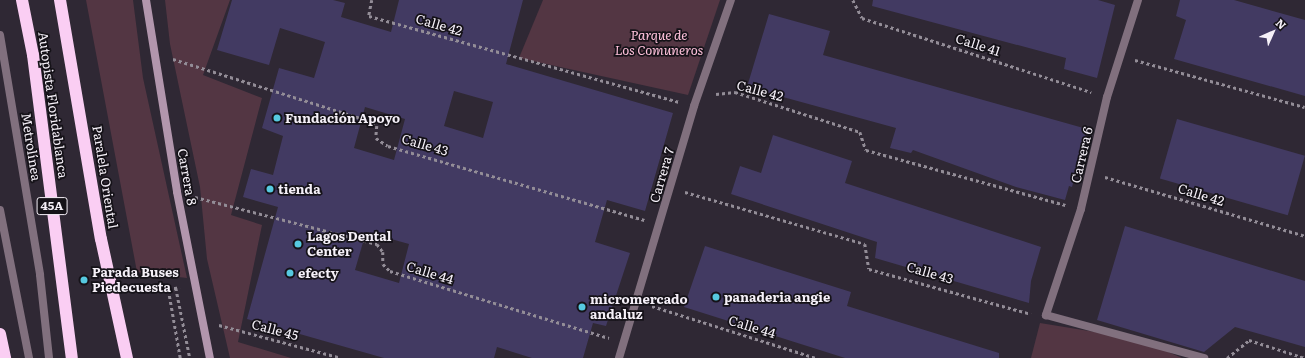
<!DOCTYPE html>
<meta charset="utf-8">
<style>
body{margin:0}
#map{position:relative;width:1305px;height:358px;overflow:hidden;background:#2f2834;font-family:Literata,serif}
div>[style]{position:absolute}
.green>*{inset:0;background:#533643}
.building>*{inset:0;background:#423a62;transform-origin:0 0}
.path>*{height:2.5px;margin-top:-1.25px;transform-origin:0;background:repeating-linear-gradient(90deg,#938d97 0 3px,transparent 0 6px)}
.lane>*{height:8px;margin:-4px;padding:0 4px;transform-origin:4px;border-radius:4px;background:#81707e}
.street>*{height:8px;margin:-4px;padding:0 4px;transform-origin:4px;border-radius:4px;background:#81707e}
.secondary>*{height:8px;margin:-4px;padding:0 4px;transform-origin:4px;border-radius:4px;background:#b296ad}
.highway>*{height:12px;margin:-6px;padding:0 6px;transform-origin:6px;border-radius:6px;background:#facef3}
.dots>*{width:11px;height:11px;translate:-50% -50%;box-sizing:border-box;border:2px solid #151218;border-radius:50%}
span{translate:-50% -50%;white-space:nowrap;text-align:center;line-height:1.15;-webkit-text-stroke:3.5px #151218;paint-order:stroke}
.shield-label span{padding:1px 3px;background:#151218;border:1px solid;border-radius:3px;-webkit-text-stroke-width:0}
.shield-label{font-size:12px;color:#f5f0f8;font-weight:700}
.street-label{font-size:13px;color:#f5f0f8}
.park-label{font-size:13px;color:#fec0da;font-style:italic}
.poi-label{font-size:13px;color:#f5f0f8;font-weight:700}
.left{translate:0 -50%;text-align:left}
.north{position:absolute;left:1253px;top:12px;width:40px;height:40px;-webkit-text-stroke:3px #151218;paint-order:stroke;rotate:45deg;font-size:11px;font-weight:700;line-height:16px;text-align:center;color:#f5f0f8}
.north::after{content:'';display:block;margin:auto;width:14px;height:18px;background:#f5f0f8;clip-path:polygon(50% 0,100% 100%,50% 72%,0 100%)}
</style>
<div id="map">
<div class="green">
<i style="clip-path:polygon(86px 0,133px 0,143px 78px,187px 278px,137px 272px)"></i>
<i style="clip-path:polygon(165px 0,230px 0,203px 75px,262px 98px,231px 215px,262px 225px,238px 342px,291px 358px,230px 358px,207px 259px,200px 187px,170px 44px)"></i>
<i style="clip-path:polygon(543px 0,720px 0,688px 95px,519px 58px)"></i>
<i style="clip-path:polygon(1040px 323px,1138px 339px,1182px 358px,1031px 358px)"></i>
</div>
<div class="building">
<i style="clip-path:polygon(evenodd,232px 0,333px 0,345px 3px,341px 17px,391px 32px,399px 0,523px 0,506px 64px,673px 113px,645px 211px,607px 200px,595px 242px,630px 253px,606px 326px,593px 323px,583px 358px,532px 358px,497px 347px,494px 358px,384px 358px,247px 319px,278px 207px,243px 197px,251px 169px,273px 175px,283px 136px,262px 128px,279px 68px,314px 78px,325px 42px,280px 28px,269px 65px,217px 50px,232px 0,454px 91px,493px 102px,483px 138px,444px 126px,454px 91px,232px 0,365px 107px,405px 119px,394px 160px,354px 148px,365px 107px,232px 0,366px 232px,409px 244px,399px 283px,355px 270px,366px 232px)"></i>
<i style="clip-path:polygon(873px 0,1098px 0,1115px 5px,1097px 78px,1064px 69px,1066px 58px,872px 6px)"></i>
<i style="clip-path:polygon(1180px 0,1234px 0,1305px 20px,1305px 96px,1174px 59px,1186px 20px,1176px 16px)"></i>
<i style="clip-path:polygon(769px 14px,830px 31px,823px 55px,1087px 129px,1072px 187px,1069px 186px,1065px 200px,1016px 187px,913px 150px,911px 153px,890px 148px,896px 128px,747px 87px)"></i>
<i style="left:1177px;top:119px;width:133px;height:62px;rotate:16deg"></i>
<i style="clip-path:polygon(773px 135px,852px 161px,845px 183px,1041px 247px,1031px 281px,1029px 303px,875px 258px,877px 242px,731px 194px,740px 166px,761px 173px)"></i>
<i style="clip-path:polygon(1125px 226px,1305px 281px,1305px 347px,1235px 327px,1204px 352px,1097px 320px)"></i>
<i style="clip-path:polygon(705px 246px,851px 292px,847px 306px,999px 353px,999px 358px,845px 358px,684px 307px)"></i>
</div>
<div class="path">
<i style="left:372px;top:0;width:16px;rotate:101deg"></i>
<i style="left:369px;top:16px;width:322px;rotate:15.5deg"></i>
<i style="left:853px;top:0;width:20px;rotate:63deg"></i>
<i style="left:862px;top:18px;width:241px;rotate:17.9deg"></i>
<i style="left:173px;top:59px;width:203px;rotate:17.5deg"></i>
<i style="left:367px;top:120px;width:12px;rotate:31deg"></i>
<i style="left:377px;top:126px;width:12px;rotate:95deg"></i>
<i style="left:376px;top:138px;width:14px;rotate:34deg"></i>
<i style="left:388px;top:146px;width:267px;rotate:16.1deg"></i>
<i style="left:1135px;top:60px;width:176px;rotate:15.5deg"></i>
<i style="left:716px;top:94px;width:19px;rotate:-6deg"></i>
<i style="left:735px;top:92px;width:131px;rotate:17.7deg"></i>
<i style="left:860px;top:132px;width:19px;rotate:72deg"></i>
<i style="left:866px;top:150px;width:207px;rotate:15.4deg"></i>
<i style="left:1105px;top:177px;width:209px;rotate:16.4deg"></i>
<i style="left:685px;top:192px;width:187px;rotate:16.1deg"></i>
<i style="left:865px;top:244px;width:25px;rotate:81deg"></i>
<i style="left:869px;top:269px;width:168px;rotate:15.5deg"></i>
<i style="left:195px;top:197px;width:188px;rotate:14.5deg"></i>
<i style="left:377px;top:244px;width:10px;rotate:53deg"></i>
<i style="left:383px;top:252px;width:12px;rotate:90deg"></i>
<i style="left:383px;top:264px;width:10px;rotate:45deg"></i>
<i style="left:390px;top:271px;width:229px;rotate:17deg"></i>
<i style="left:176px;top:288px;width:71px;rotate:78.7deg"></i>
<i style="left:652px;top:306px;width:172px;rotate:17.6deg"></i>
<i style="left:219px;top:325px;width:126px;rotate:15.1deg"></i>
<i style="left:180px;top:358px;width:70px;rotate:-99.9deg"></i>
<i style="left:168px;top:289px;width:12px;rotate:-9deg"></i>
<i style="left:1227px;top:358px;width:28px;rotate:-39deg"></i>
<i style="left:1249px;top:340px;width:59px;rotate:17.8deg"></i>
</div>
<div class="lane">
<i style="left:0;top:35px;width:243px;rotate:80.5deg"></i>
<i style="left:40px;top:275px;width:83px;rotate:83.8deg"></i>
<i style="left:0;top:210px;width:151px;rotate:78.9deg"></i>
</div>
<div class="street">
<i style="left:1138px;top:0;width:102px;rotate:107.7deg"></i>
<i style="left:1107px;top:97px;width:115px;rotate:103.1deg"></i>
<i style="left:1081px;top:209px;width:112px;rotate:108.3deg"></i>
<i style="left:1046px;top:315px;width:164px;rotate:15.2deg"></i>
<i style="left:619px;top:358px;width:263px;rotate:-73.4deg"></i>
<i style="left:694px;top:106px;width:112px;rotate:-70.8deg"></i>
</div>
<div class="secondary">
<i style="left:146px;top:0;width:194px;rotate:80.8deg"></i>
<i style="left:177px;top:192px;width:169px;rotate:78.8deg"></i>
</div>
<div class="highway">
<i style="left:22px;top:0;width:56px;rotate:78.7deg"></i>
<i style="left:33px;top:55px;width:305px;rotate:82.7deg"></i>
<i style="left:60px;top:0;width:242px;rotate:80.3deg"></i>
<i style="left:101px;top:239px;width:122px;rotate:77.7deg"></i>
<i style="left:0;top:334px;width:25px;rotate:78deg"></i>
</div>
<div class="dots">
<i style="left:277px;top:118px;background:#56c9e0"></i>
<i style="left:270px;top:189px;background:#56c9e0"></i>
<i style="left:298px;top:244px;background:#56c9e0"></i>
<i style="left:290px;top:273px;background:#56c9e0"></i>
<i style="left:84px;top:280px;background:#56c9e0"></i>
<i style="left:716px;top:297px;background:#56c9e0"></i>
<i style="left:582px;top:307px;background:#56c9e0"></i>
</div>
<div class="shield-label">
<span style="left:52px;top:206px">45A</span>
</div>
<div class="street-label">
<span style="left:439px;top:25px;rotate:16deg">Calle 42</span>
<span style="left:978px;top:45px;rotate:18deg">Calle 41</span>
<span style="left:760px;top:91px;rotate:15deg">Calle 42</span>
<span style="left:53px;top:105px;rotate:82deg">Autopista Floridablanca</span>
<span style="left:425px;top:145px;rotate:16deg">Calle 43</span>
<span style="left:31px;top:147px;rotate:81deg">Metrolínea</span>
<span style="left:1082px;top:155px;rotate:-77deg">Carrera 6</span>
<span style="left:662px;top:175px;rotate:-74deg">Carrera 7</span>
<span style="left:105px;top:177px;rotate:81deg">Paralela Oriental</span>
<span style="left:187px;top:177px;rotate:80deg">Carrera 8</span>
<span style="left:1201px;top:195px;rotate:17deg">Calle 42</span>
<span style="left:430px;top:273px;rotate:17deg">Calle 44</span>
<span style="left:930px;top:273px;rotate:16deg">Calle 43</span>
<span style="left:752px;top:327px;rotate:17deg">Calle 44</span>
<span style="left:275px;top:330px;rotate:15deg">Calle 45</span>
</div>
<div class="park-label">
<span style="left:659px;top:43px">Parque de<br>Los Comuneros</span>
</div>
<div class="poi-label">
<span class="left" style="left:285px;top:118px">Fundación Apoyo</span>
<span class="left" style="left:278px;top:189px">tienda</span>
<span class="left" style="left:307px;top:244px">Lagos Dental<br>Center</span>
<span class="left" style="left:92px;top:280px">Parada Buses<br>Piedecuesta</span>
<span class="left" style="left:298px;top:273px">efecty</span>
<span class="left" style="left:724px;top:297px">panaderia angie</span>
<span class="left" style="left:590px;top:307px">micromercado<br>andaluz</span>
</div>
<div class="north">N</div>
</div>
